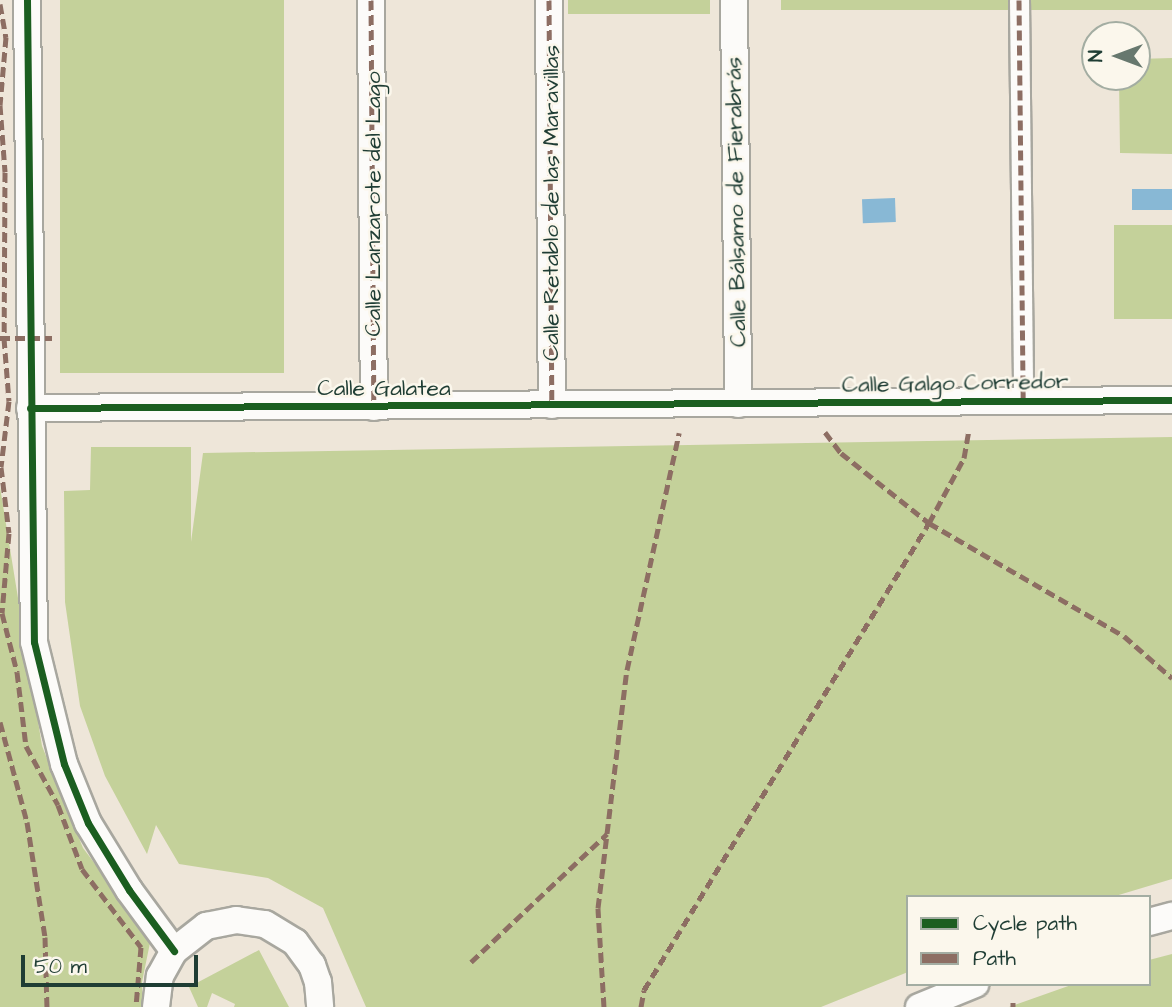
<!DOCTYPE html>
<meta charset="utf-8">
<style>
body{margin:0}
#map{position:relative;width:1172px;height:1007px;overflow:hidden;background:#eee6d9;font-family:"Architects Daughter",sans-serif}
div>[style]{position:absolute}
.green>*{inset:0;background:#c4d19a;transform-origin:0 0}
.water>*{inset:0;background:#88b8d5;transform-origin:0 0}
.roads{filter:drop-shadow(2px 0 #a8a79f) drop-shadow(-2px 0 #a8a79f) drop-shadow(0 2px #a8a79f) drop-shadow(0 -2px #a8a79f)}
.pedestrian>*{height:19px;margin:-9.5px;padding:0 9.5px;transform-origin:9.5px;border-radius:9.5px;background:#fcfbf9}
.minor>*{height:26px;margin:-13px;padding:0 13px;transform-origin:13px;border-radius:13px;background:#fcfbf9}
.quiet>*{height:5px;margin-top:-2.5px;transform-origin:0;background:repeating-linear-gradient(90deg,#8d6e63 0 10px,transparent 0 15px)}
.cycleway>*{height:7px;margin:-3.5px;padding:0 3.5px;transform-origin:3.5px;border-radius:3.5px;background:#1b5e20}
span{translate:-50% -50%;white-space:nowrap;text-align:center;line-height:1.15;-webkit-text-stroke:5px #fbf7ec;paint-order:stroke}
.street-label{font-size:23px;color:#1f3d34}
.legend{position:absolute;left:906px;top:895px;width:245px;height:91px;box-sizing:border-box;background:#fbf7ec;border:2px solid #a3ada2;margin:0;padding:9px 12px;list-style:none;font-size:21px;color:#1f3d34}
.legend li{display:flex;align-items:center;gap:14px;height:35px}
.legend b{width:35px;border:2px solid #a3ada2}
.north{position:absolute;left:1081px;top:21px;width:70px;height:70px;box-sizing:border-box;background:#fbf7ec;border:2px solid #a3ada2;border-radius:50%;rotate:270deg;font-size:19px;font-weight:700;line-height:28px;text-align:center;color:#1f3d34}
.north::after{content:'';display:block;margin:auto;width:24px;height:32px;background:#67786e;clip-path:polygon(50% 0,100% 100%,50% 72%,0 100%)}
.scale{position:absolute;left:21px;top:955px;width:177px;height:32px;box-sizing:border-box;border:4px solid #1f3d34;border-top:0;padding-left:9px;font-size:21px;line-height:24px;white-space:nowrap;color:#1f3d34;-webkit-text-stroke:5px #fbf7ec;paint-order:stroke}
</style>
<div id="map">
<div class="green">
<i style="left:60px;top:0;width:224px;height:373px"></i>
<i style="left:568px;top:0;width:142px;height:14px"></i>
<i style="left:781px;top:0;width:391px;height:10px"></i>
<i style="clip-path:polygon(1172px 58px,1172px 154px,1120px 153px,1119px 77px,1137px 77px,1137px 59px)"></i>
<i style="left:1172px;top:225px;width:94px;height:58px;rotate:90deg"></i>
<i style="clip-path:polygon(1172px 437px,1172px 879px,1112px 897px,908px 897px,908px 972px,821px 1007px,366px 1007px,323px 908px,268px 878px,179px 864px,156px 825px,147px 854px,105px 776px,80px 706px,65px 602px,64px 491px,90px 490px,91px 447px,191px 447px,191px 542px,203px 453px)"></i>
<i style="clip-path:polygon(0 487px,42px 746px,83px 848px,151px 938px,142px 982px,143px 1007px,0 1007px)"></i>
<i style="clip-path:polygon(259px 950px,289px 1007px,234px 1007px,235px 1004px,212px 993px,207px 1007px,198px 1007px,189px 987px)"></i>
<i style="clip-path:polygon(1172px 954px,1172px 1007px,1009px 1007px,1074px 984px,1149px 984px,1149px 960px)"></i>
</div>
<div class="water">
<i style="left:1172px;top:189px;width:21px;height:40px;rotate:90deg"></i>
<i style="left:895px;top:198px;width:24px;height:33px;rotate:88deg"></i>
</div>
<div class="roads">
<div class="pedestrian">
<i style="left:1019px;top:0;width:401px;rotate:89.4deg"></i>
</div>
<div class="minor">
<i style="left:27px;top:0;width:642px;rotate:89.38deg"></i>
<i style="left:34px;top:642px;width:126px;rotate:76.2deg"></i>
<i style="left:64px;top:764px;width:64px;rotate:67.9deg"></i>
<i style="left:88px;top:823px;width:79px;rotate:58.5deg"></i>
<i style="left:129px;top:890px;width:76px;rotate:53.6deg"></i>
<i style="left:371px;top:0;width:407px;rotate:89.6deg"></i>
<i style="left:549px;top:0;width:405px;rotate:89.6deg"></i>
<i style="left:734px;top:0;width:404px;rotate:89.4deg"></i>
<i style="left:30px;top:408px;width:1142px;rotate:-0.4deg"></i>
<i style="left:1149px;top:922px;width:24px;rotate:-15deg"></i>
<i style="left:156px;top:1007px;width:31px;rotate:-83deg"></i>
<i style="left:160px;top:976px;width:29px;rotate:-61deg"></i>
<i style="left:174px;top:951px;width:41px;rotate:-38deg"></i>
<i style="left:206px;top:926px;width:31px;rotate:-11deg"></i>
<i style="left:236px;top:920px;width:29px;rotate:8deg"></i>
<i style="left:265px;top:924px;width:35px;rotate:31deg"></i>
<i style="left:295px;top:942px;width:29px;rotate:54deg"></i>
<i style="left:312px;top:965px;width:18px;rotate:71deg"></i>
<i style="left:318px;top:982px;width:25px;rotate:85deg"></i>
<i style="left:919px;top:1007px;width:61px;rotate:-22.3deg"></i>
</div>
</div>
<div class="quiet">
<i style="left:371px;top:0;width:407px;rotate:89.6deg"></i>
<i style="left:549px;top:0;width:405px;rotate:89.6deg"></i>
<i style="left:1019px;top:0;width:401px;rotate:89.4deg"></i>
<i style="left:0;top:4px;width:34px;rotate:80deg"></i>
<i style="left:6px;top:37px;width:68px;rotate:95deg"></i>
<i style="left:0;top:105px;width:67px;rotate:85.7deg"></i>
<i style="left:5px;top:172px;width:166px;rotate:90.3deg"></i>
<i style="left:4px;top:338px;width:63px;rotate:85.5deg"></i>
<i style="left:9px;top:401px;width:66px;rotate:96.9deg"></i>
<i style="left:1px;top:467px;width:66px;rotate:83.1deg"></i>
<i style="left:9px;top:533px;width:80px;rotate:95deg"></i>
<i style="left:2px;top:613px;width:61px;rotate:75.7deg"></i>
<i style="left:17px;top:672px;width:75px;rotate:83.1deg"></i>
<i style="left:26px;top:746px;width:67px;rotate:61.5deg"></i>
<i style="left:58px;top:805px;width:68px;rotate:69.4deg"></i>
<i style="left:82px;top:869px;width:98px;rotate:52.9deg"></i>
<i style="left:141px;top:947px;width:60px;rotate:94.8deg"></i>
<i style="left:0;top:338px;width:52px"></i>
<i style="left:825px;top:432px;width:26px;rotate:53deg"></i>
<i style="left:841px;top:453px;width:112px;rotate:38.5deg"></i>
<i style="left:929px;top:523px;width:225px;rotate:30.1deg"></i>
<i style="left:1124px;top:636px;width:64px;rotate:41.2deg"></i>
<i style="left:0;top:722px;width:104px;rotate:74.9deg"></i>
<i style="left:27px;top:822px;width:116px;rotate:81.1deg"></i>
<i style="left:45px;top:937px;width:70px;rotate:88.4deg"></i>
<i style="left:471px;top:962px;width:187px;rotate:-43.3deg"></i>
<i style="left:1013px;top:1002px;width:5px;rotate:90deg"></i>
<i style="left:604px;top:1007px;width:99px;rotate:-93.5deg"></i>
<i style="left:598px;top:908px;width:240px;rotate:-83.1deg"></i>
<i style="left:627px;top:670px;width:243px;rotate:-77.6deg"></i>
<i style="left:641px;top:1007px;width:17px;rotate:-80deg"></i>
<i style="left:644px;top:990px;width:547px;rotate:-58.61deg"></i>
<i style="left:929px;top:523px;width:74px;rotate:-61.7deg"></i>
<i style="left:964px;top:458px;width:27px;rotate:-80deg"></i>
</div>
<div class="cycleway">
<i style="left:27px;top:0;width:642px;rotate:89.38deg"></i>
<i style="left:34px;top:642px;width:126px;rotate:76.2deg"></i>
<i style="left:64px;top:764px;width:64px;rotate:67.9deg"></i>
<i style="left:88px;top:823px;width:79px;rotate:58.5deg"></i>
<i style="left:129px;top:890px;width:76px;rotate:53.6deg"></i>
<i style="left:30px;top:408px;width:1142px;rotate:-0.4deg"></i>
</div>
<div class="street-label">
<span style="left:736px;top:202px;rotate:-91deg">Calle Bálsamo de Fierabrás</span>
<span style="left:551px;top:203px;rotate:-90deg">Calle Retablo de las Maravillas</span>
<span style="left:373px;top:204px;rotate:-90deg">Calle Lanzarote del Lago</span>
<span style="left:955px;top:383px;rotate:-1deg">Calle Galgo Corredor</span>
<span style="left:384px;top:388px">Calle Galatea</span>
</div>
<ul class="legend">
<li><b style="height:9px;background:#1b5e20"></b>Cycle path</li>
<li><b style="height:9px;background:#8d6e63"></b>Path</li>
</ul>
<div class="north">N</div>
<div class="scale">50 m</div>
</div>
